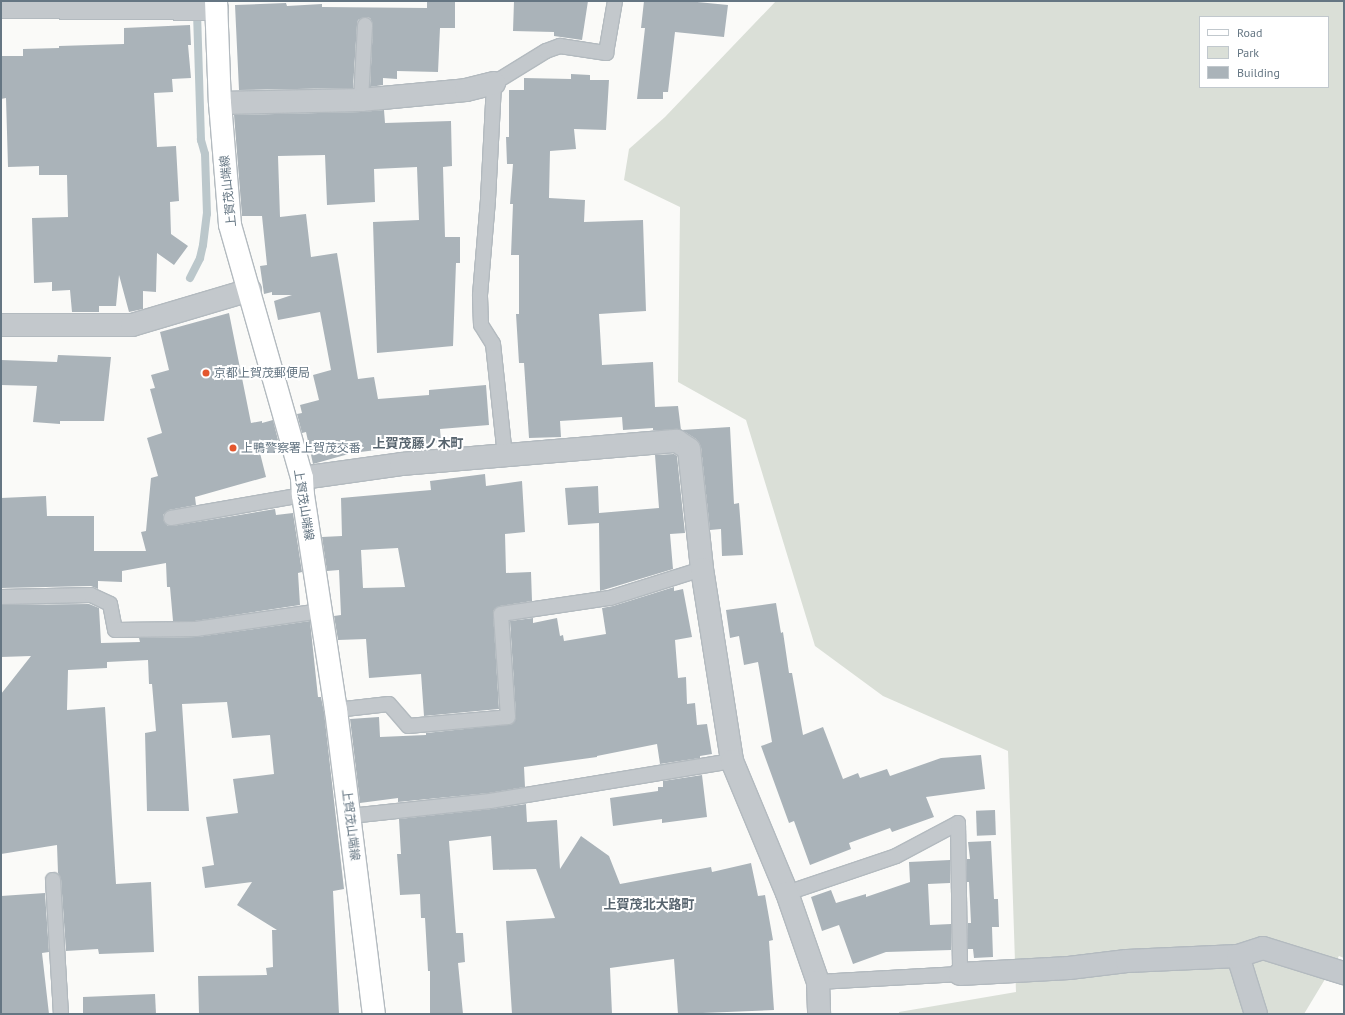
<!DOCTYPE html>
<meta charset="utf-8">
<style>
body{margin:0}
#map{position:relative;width:1345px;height:1015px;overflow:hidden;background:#fafaf8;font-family:"PT Sans","Noto Sans JP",sans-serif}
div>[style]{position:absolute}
.green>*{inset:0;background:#dadfd7}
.stream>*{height:8px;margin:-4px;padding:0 4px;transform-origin:4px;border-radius:4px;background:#bbc7cb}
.building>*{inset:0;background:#aab3b9;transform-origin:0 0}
.roads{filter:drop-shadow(1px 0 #b3babf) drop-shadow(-1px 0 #b3babf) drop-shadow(0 1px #b3babf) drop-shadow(0 -1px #b3babf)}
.lane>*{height:14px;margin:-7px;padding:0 7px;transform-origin:7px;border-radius:7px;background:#c3c8cc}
.street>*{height:22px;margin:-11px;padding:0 11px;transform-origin:11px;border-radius:11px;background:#c3c8cc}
.secondary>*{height:22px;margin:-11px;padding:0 11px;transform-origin:11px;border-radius:11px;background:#fff}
.dots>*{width:11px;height:11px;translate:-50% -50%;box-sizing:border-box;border:2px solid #fff;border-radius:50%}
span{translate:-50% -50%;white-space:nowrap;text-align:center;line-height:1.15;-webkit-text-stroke:4px #fff;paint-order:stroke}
.street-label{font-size:12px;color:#657683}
.poi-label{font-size:12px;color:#657683}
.left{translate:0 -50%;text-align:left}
.neighbourhood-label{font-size:13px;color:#57646e;font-weight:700}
.frame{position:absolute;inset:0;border:2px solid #657683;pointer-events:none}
.legend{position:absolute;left:1199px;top:16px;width:130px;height:72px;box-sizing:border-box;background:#fff;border:1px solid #c1c8cd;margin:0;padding:5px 7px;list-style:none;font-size:12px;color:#657683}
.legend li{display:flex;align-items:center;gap:8px;height:20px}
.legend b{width:20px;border:1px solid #c1c8cd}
</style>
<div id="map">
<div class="green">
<i style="clip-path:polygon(evenodd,776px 1px,1344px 1px,1344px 958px,1339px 956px,1304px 1014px,899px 1014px,899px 1012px,1016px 992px,1008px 751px,883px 696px,815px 646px,746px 420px,678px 382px,680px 207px,624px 180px,629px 149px,665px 117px,776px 1px,1200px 17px,1328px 17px,1328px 87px,1200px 87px,1200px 17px)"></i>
</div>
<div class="stream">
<i style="left:190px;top:278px;width:22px;rotate:-63deg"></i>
<i style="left:200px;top:258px;width:13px;rotate:-77deg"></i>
<i style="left:203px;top:245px;width:31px;rotate:-83deg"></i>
<i style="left:207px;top:214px;width:60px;rotate:-91.9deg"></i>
<i style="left:205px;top:154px;width:15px;rotate:-106deg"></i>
<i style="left:201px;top:140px;width:130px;rotate:-91.8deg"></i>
</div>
<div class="building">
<i style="clip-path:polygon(427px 1px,455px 1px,455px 28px,440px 28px,438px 72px,397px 71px,397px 79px,383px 78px,383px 85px,370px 87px,373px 25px,370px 18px,365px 17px,358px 20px,357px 25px,353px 88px,239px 90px,235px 5px,286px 3px,287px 6px,322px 4px,322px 7px,427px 8px)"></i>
<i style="clip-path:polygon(514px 1px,588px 1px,582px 40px,554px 36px,554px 32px,513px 31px)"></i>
<i style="clip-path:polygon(644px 1px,687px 1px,728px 5px,724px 37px,675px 32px,668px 92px,663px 92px,663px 99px,637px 99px,645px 28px,641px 28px)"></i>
<i style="clip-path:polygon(190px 25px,191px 45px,188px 45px,191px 78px,172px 79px,173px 92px,154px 93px,157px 147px,176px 146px,179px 201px,170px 202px,171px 234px,188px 246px,174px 265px,157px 253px,156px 292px,143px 291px,143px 309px,129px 312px,119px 275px,116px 306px,99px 306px,99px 312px,72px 312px,70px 290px,52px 291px,52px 282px,34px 283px,32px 218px,68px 217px,67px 175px,39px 175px,39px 166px,8px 167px,6px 98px,1px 99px,1px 56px,23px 56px,23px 49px,59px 48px,59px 46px,124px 44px,124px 28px)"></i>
<i style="clip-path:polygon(571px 74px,590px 75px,590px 80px,609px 80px,606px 130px,574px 129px,576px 149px,550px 151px,549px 198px,585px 200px,584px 222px,643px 220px,646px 311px,599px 314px,602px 365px,653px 362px,655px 407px,678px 406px,681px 430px,653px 430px,653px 428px,623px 430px,622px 417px,560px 421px,561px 437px,529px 438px,524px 363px,519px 363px,516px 314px,519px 314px,519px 255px,511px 255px,513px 204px,510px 204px,513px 164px,507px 164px,506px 137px,509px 137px,509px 90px,524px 90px,524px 78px,571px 79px)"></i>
<i style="clip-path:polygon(384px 110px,385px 123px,451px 121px,452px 166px,443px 167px,445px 237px,460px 237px,460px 263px,456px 263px,453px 346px,377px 353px,373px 222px,419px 220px,417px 167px,374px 169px,375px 202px,327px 205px,325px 155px,278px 156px,280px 217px,306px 214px,311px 257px,337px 253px,358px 379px,374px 377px,378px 399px,429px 395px,429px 390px,486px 385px,489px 425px,440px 429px,441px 442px,352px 453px,313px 464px,306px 432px,302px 433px,297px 414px,302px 413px,300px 405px,319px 400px,313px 375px,331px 370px,320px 312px,278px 320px,274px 301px,292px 295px,272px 295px,272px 292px,264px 294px,260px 266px,267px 265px,262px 216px,242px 216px,234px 115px,361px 112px)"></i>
<i style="clip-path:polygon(229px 313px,251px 423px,262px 421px,262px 423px,273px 420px,278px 440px,258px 445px,266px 477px,195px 497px,196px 505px,169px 510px,163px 515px,163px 520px,168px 526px,172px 526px,275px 509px,276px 515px,293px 513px,302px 572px,298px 573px,300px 605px,195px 621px,173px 621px,170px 587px,167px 587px,166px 563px,122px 571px,122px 582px,98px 581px,98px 589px,91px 586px,1px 588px,1px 498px,46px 496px,47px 516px,94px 516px,94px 551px,146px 551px,141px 532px,146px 531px,151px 478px,158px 476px,147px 438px,162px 433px,150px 389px,155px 388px,151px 375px,169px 370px,160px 332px)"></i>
<i style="clip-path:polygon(58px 355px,111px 357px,104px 421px,60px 421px,60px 424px,33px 422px,37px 386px,1px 385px,1px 360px,57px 362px)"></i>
<i style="clip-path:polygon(730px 427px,734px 504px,739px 503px,743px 555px,722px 556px,721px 529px,710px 530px,701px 447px,696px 439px,682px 430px)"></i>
<i style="clip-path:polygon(674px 454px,677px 456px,685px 533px,670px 534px,673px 569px,600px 591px,599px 523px,568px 525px,565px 488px,598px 486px,599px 513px,659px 508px,655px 455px)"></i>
<i style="clip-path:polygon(evenodd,485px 474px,486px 486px,522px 481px,525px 532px,505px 534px,506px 573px,531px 572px,532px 601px,500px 606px,493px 611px,499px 709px,424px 716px,421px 674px,369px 678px,366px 639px,338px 640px,334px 616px,341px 615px,339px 570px,327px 571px,322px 537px,342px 536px,341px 498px,431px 490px,430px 481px,485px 474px,398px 548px,405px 587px,363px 588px,361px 550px,398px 548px)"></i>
<i style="clip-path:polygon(674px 587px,674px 591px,683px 589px,692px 637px,675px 640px,678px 678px,686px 677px,687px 704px,695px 703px,697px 725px,707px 724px,712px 754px,700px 756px,700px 758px,660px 764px,657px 744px,597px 756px,597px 757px,524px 767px,525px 787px,489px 793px,398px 802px,398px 798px,360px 803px,350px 719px,379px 717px,380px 737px,426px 735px,426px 733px,512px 724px,516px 716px,510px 621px,533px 618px,533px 623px,557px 618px,560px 636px,563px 635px,564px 641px,606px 634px,602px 608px,613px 606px)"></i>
<i style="clip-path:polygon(776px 603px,781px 633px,783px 632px,789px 673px,792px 673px,803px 735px,823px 727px,843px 779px,858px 773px,860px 778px,887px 769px,890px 776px,941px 758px,981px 755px,985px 789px,926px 797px,934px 817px,892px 832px,890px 828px,849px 843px,851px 849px,810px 865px,794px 821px,789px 823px,761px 746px,772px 742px,758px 662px,744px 665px,739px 636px,730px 638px,726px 610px)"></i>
<i style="clip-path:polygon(89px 604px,99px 608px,101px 643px,140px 642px,139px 638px,142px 638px,197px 637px,310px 621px,318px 697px,321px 697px,324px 712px,344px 889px,333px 891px,339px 1014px,199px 1014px,198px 976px,267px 975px,266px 968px,273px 967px,272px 930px,277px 930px,237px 905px,252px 882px,205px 888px,202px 867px,214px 865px,206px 817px,238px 813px,233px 779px,274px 774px,270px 735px,232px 738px,227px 702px,182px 704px,189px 811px,147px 811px,145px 733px,156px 731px,152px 684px,149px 684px,148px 660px,107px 662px,107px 668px,68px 670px,67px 710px,105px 707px,116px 884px,151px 882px,154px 952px,99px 954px,98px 949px,66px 951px,61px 879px,58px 873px,57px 845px,1px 854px,1px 694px,31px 656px,1px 657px,1px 605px)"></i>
<i style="clip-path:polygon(702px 775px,707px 817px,662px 823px,662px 819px,613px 826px,610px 798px,658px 791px,658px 787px,663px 787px,663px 781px)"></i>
<i style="clip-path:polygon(526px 804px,527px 822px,557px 820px,560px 869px,581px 836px,609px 856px,620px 884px,711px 867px,712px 872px,751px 863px,758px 896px,765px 895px,773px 940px,769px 941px,774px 1010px,678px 1014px,674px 959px,610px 968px,612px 1014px,512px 1014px,506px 921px,555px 918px,536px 869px,493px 870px,491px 836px,449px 841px,456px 933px,463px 933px,465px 962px,458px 963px,463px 1014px,430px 1014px,430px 971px,428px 971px,425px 918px,421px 918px,420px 894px,400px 895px,397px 854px,401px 854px,399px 819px,491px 809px)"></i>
<i style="left:995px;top:810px;width:25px;height:19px;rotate:88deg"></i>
<i style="clip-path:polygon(991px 841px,994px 899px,998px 899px,999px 927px,992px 927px,993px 957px,974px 958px,973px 949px,968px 949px,968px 923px,971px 923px,969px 882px,967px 882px,967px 859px,970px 859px,968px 842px)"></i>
<i style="clip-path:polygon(950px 860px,950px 883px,928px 884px,930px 925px,951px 924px,951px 950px,886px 952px,853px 964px,839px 925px,822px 931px,811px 897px,831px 890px,836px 903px,866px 894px,866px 897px,910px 882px,909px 862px)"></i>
<i style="clip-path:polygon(45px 893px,49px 952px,42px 953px,49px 1014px,1px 1014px,1px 896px)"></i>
<i style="clip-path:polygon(155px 994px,156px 1014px,83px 1014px,83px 997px)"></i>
</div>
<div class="roads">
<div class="lane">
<i style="left:361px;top:100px;width:75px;rotate:-86.9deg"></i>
<i style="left:505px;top:456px;width:113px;rotate:-96.1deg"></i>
<i style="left:493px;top:344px;width:22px;rotate:-122deg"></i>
<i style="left:481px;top:325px;width:30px;rotate:-92deg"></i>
<i style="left:480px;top:295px;width:96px;rotate:-85.2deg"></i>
<i style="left:488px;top:199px;width:116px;rotate:-87deg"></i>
<i style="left:494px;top:83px;width:61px;rotate:-31.6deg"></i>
<i style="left:546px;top:51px;width:15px;rotate:-20deg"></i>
<i style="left:560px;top:46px;width:47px;rotate:8.7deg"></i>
<i style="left:606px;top:53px;width:53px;rotate:-80.2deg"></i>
<i style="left:171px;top:518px;width:134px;rotate:-9.9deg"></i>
<i style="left:1px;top:597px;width:90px;rotate:-1.3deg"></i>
<i style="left:91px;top:595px;width:21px;rotate:25deg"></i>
<i style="left:110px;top:604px;width:26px;rotate:79deg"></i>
<i style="left:115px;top:630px;width:81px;rotate:-0.7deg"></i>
<i style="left:196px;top:629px;width:126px;rotate:-8.2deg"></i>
<i style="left:336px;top:710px;width:53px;rotate:-6.5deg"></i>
<i style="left:389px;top:704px;width:29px;rotate:49deg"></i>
<i style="left:408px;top:726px;width:100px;rotate:-5.1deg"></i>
<i style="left:508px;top:717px;width:103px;rotate:-93.9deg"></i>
<i style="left:501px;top:614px;width:110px;rotate:-8.4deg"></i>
<i style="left:610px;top:598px;width:96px;rotate:-17.5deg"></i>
<i style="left:350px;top:816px;width:141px;rotate:-6.1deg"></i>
<i style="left:490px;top:801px;width:245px;rotate:-9.4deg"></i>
<i style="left:53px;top:880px;width:134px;rotate:86.6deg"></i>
<i style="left:787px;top:893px;width:115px;rotate:-18.7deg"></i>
<i style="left:896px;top:856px;width:70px;rotate:-28deg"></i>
<i style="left:958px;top:823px;width:151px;rotate:89.2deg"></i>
<i style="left:960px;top:974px;width:142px;rotate:176.8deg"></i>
</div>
<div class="street">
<i style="left:1px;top:7px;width:216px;rotate:0.5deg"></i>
<i style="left:220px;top:103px;width:141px;rotate:-1.2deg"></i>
<i style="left:361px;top:100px;width:105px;rotate:-5.4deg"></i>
<i style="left:466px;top:90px;width:29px;rotate:-14deg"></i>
<i style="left:1px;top:325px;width:131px"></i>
<i style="left:132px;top:325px;width:123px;rotate:-16.5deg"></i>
<i style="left:302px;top:478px;width:100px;rotate:-8deg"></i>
<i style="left:401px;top:464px;width:277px;rotate:-4.8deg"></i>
<i style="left:677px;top:441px;width:14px;rotate:34deg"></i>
<i style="left:689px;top:449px;width:121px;rotate:83.8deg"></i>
<i style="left:702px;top:569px;width:194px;rotate:81.1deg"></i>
<i style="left:732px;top:761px;width:143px;rotate:67.4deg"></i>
<i style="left:787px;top:893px;width:94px;rotate:70.8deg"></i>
<i style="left:818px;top:982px;width:32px;rotate:88deg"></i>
<i style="left:1238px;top:956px;width:61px;rotate:72.8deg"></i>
<i style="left:960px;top:974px;width:109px;rotate:-3.2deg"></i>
<i style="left:1069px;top:968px;width:58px;rotate:-6.9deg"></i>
<i style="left:1127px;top:961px;width:111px;rotate:-2.6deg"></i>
<i style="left:1238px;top:956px;width:26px;rotate:-18deg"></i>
<i style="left:1263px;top:948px;width:85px;rotate:17.2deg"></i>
</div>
<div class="secondary">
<i style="left:216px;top:1px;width:102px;rotate:87.8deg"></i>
<i style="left:220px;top:103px;width:122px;rotate:85.3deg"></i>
<i style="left:230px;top:225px;width:263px;rotate:74.1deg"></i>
<i style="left:302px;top:478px;width:17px;rotate:87deg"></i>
<i style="left:303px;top:495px;width:218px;rotate:81.3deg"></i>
<i style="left:336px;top:710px;width:306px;rotate:82.9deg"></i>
</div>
</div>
<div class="dots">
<i style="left:206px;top:373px;background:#e4572e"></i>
<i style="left:233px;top:448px;background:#e4572e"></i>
</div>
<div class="street-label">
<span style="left:228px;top:191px;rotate:-96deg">上賀茂山端線</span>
<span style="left:304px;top:505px;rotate:81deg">上賀茂山端線</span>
<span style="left:351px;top:825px;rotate:83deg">上賀茂山端線</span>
</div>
<div class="poi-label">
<span class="left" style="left:214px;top:373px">京都上賀茂郵便局</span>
<span class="left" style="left:241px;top:448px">上鴨警察署上賀茂交番</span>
</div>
<div class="neighbourhood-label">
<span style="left:418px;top:444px">上賀茂藤ノ木町</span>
<span style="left:649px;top:905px">上賀茂北大路町</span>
</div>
<div class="frame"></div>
<ul class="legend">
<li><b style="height:5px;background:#fff"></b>Road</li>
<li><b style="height:11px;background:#dadfd7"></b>Park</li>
<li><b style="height:11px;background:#aab3b9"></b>Building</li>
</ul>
</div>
